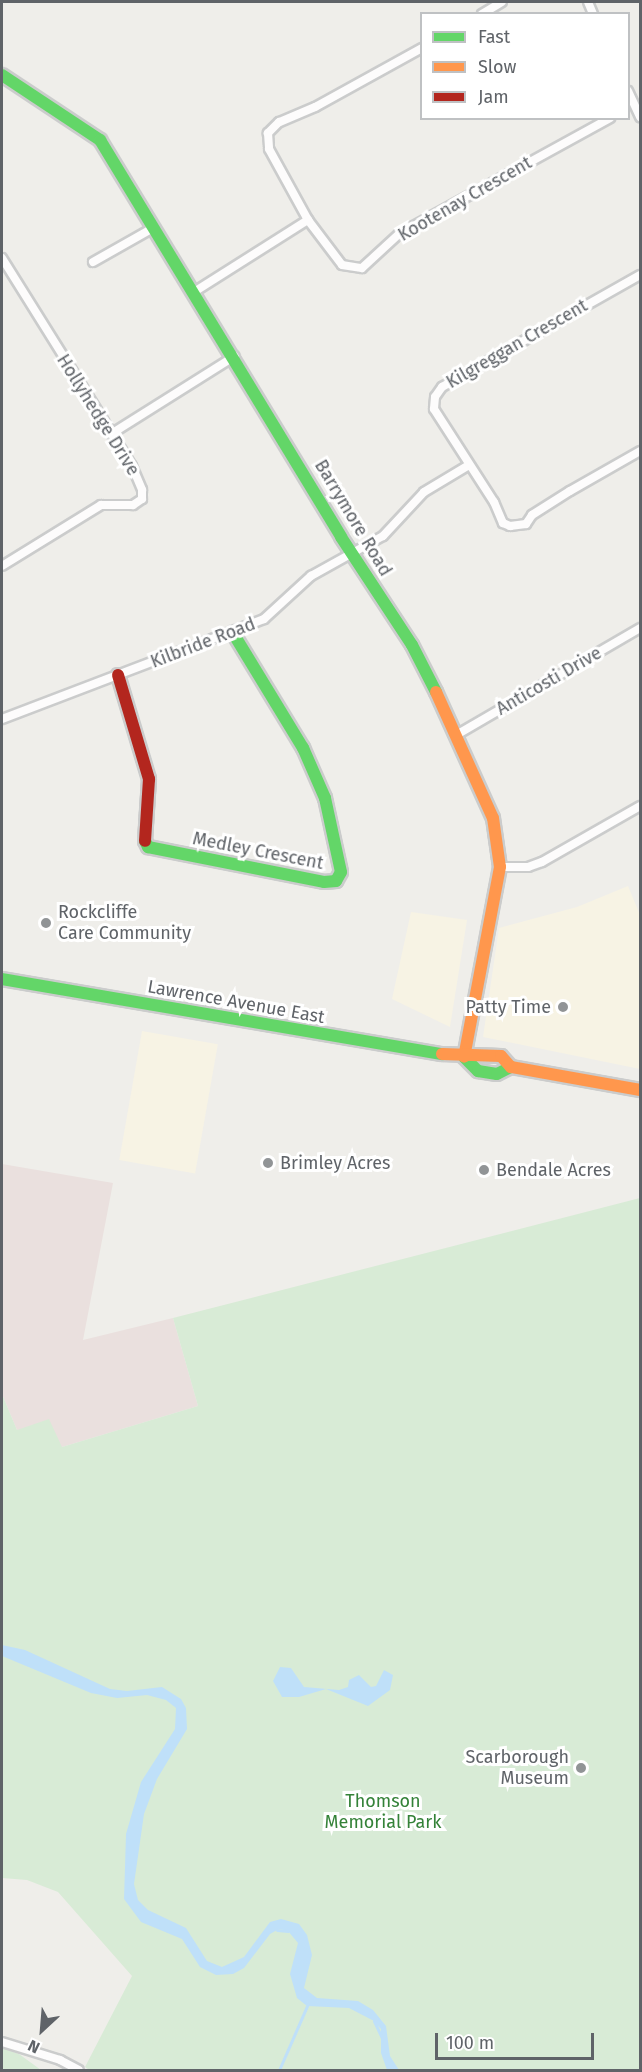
<!DOCTYPE html>
<style>
body{margin:0}
#map{position:relative;width:642px;height:2072px;overflow:hidden;background:#efeeea;font-family:"Fira Sans",sans-serif}
div>[style]{position:absolute}
.commercial>*{inset:0;background:#f7f3e4;transform-origin:0 0}
.medical>*{inset:0;background:#eae0de}
.green>*{inset:0;background:#d8ebd6}
.water>*{inset:0;background:#bfe0f9}
.stream>*{height:3px;margin:-1.5px;padding:0 1.5px;transform-origin:1.5px;border-radius:1.5px;background:#bfe0f9}
.roads{filter:drop-shadow(2px 0 #cbcccc) drop-shadow(-2px 0 #cbcccc) drop-shadow(0 2px #cbcccc) drop-shadow(0 -2px #cbcccc)}
.street>*{height:8px;margin:-4px;padding:0 4px;transform-origin:4px;border-radius:4px;background:#fdfcfc}
.fast>*{height:12px;margin:-6px;padding:0 6px;transform-origin:6px;border-radius:6px;background:#63d668}
.slow>*{height:12px;margin:-6px;padding:0 6px;transform-origin:6px;border-radius:6px;background:#ff974d}
.jam>*{height:12px;margin:-6px;padding:0 6px;transform-origin:6px;border-radius:6px;background:#b3261e}
.dots>*{width:16px;height:16px;translate:-50% -50%;box-sizing:border-box;border:3px solid #fff;border-radius:50%}
span{translate:-50% -50%;white-space:nowrap;text-align:center;line-height:1.15;-webkit-text-stroke:6px #fff;paint-order:stroke}
.street-label{font-size:18px;color:#5f6368}
.poi-label{font-size:18px;color:#5f6368}
.left{translate:0 -50%;text-align:left}
.right{translate:-100% -50%;text-align:right}
.park-label{font-size:18px;color:#348238}
.frame{position:absolute;inset:0;border:3px solid #5f6368;pointer-events:none}
.legend{position:absolute;left:420px;top:12px;width:210px;height:108px;box-sizing:border-box;background:#fff;border:2px solid #bfc1c3;margin:0;padding:8px 10px;list-style:none;font-size:18px;color:#5f6368}
.legend li{display:flex;align-items:center;gap:12px;height:30px}
.legend b{width:30px;border:2px solid #bfc1c3}
.north{position:absolute;left:12px;top:2000px;width:60px;height:60px;-webkit-text-stroke:4px #fff;paint-order:stroke;rotate:206deg;font-size:16px;font-weight:700;line-height:24px;text-align:center;color:#5f6368}
.north::after{content:'';display:block;margin:auto;width:21px;height:27px;background:#5f6368;clip-path:polygon(50% 0,100% 100%,50% 72%,0 100%)}
.scale{position:absolute;left:435px;top:2033px;width:159px;height:27px;box-sizing:border-box;border:3px solid #5f6368;border-top:0;padding-left:8px;font-size:18px;line-height:21px;white-space:nowrap;color:#5f6368;-webkit-text-stroke:4px #fff;paint-order:stroke}
</style>
<div id="map">
<div class="commercial">
<i style="clip-path:polygon(628px 886px,640px 915px,640px 1069px,483px 1037px,499px 928px,577px 907px)"></i>
<i style="clip-path:polygon(411px 912px,467px 920px,450px 1027px,392px 999px)"></i>
<i style="left:142px;top:1031px;width:77px;height:131px;rotate:10deg"></i>
</div>
<div class="medical">
<i style="clip-path:polygon(2px 1164px,113px 1183px,83px 1340px,173px 1318px,198px 1406px,62px 1447px,17px 1430px,2px 1394px)"></i>
</div>
<div class="green">
<i style="clip-path:polygon(640px 1198px,640px 2070px,89px 2070px,85px 2067px,132px 1976px,58px 1892px,27px 1880px,2px 1878px,2px 1394px,17px 1430px,49px 1419px,62px 1447px,198px 1406px,173px 1318px)"></i>
<i style="clip-path:polygon(2px 2048px,19px 2054px,41px 2070px,2px 2070px)"></i>
</div>
<div class="water">
<i style="clip-path:polygon(2px 1645px,25px 1650px,110px 1689px,127px 1691px,162px 1687px,181px 1699px,186px 1708px,187px 1729px,157px 1779px,144px 1814px,134px 1884px,138px 1900px,148px 1910px,186px 1928px,207px 1961px,222px 1967px,244px 1957px,270px 1922px,281px 1919px,299px 1924px,307px 1935px,312px 1955px,304px 1988px,317px 1998px,358px 2001px,373px 2010px,386px 2026px,390px 2056px,399px 2070px,387px 2070px,381px 2053px,381px 2029px,374px 2021px,349px 2008px,307px 2006px,297px 1998px,290px 1974px,298px 1943px,288px 1931px,279px 1929px,270px 1934px,244px 1968px,233px 1974px,216px 1975px,200px 1967px,182px 1939px,141px 1922px,124px 1899px,126px 1834px,141px 1782px,175px 1729px,176px 1708px,166px 1700px,147px 1695px,117px 1698px,91px 1693px,2px 1656px)"></i>
<i style="clip-path:polygon(280px 1667px,291px 1668px,304px 1687px,339px 1690px,348px 1687px,349px 1680px,359px 1675px,371px 1687px,376px 1686px,384px 1670px,393px 1675px,390px 1690px,368px 1706px,326px 1689px,299px 1697px,282px 1697px,273px 1681px)"></i>
</div>
<div class="stream">
<i style="left:277px;top:1930px;width:11px;rotate:5deg"></i>
<i style="left:222px;top:1968px;width:14px;rotate:-17deg"></i>
<i style="left:374px;top:2021px;width:19px;rotate:65deg"></i>
<i style="left:279px;top:2070px;width:70px;rotate:-66.4deg"></i>
</div>
<div class="roads">
<div class="street">
<i style="left:588px;top:2px;width:13px;rotate:67deg"></i>
<i style="left:482px;top:14px;width:23px;rotate:-31deg"></i>
<i style="left:422px;top:48px;width:122px;rotate:151.1deg"></i>
<i style="left:315px;top:107px;width:39px;rotate:157deg"></i>
<i style="left:279px;top:122px;width:16px;rotate:135deg"></i>
<i style="left:268px;top:133px;width:16px;rotate:86deg"></i>
<i style="left:269px;top:149px;width:81px;rotate:61.2deg"></i>
<i style="left:308px;top:220px;width:56px;rotate:52.9deg"></i>
<i style="left:342px;top:265px;width:20px;rotate:9deg"></i>
<i style="left:362px;top:268px;width:50px;rotate:-42.6deg"></i>
<i style="left:399px;top:234px;width:241px;rotate:-28.8deg"></i>
<i style="left:628px;top:91px;width:29px;rotate:65deg"></i>
<i style="left:2px;top:258px;width:245px;rotate:58deg"></i>
<i style="left:132px;top:466px;width:26px;rotate:67deg"></i>
<i style="left:142px;top:490px;width:9px;rotate:90deg"></i>
<i style="left:142px;top:499px;width:11px;rotate:146deg"></i>
<i style="left:133px;top:505px;width:32px;rotate:180deg"></i>
<i style="left:101px;top:505px;width:116px;rotate:148.4deg"></i>
<i style="left:93px;top:262px;width:69px;rotate:-29.5deg"></i>
<i style="left:640px;top:275px;width:227px;rotate:150.5deg"></i>
<i style="left:442px;top:387px;width:12px;rotate:125deg"></i>
<i style="left:435px;top:397px;width:12px;rotate:95deg"></i>
<i style="left:434px;top:409px;width:111px;rotate:57.2deg"></i>
<i style="left:494px;top:502px;width:23px;rotate:67deg"></i>
<i style="left:503px;top:523px;width:8px;rotate:23deg"></i>
<i style="left:510px;top:526px;width:16px;rotate:-7deg"></i>
<i style="left:526px;top:524px;width:11px;rotate:-56deg"></i>
<i style="left:532px;top:515px;width:45px;rotate:-32.3deg"></i>
<i style="left:570px;top:491px;width:81px;rotate:-29.7deg"></i>
<i style="left:194px;top:292px;width:135px;rotate:-32.3deg"></i>
<i style="left:111px;top:434px;width:146px;rotate:-32.2deg"></i>
<i style="left:2px;top:719px;width:280px;rotate:-20.9deg"></i>
<i style="left:264px;top:619px;width:64px;rotate:-42.5deg"></i>
<i style="left:311px;top:576px;width:82px;rotate:-29.1deg"></i>
<i style="left:383px;top:536px;width:60px;rotate:-47deg"></i>
<i style="left:424px;top:492px;width:52px;rotate:-31deg"></i>
<i style="left:458px;top:734px;width:211px;rotate:-30.2deg"></i>
<i style="left:500px;top:867px;width:28px"></i>
<i style="left:528px;top:867px;width:15px;rotate:-20deg"></i>
<i style="left:542px;top:862px;width:113px;rotate:-29.7deg"></i>
<i style="left:2px;top:2042px;width:61px;rotate:17.2deg"></i>
<i style="left:60px;top:2060px;width:21px;rotate:28deg"></i>
</div>
<div class="fast">
<i style="left:2px;top:75px;width:118px;rotate:33.6deg"></i>
<i style="left:100px;top:140px;width:464px;rotate:58.7deg"></i>
<i style="left:341px;top:537px;width:129px;rotate:56.7deg"></i>
<i style="left:412px;top:645px;width:53px;rotate:62.9deg"></i>
<i style="left:145px;top:841px;width:7px;rotate:63deg"></i>
<i style="left:148px;top:847px;width:179px;rotate:11.2deg"></i>
<i style="left:324px;top:882px;width:12px;rotate:-5deg"></i>
<i style="left:336px;top:881px;width:10px;rotate:-61deg"></i>
<i style="left:341px;top:872px;width:76px;rotate:-102.2deg"></i>
<i style="left:325px;top:798px;width:55px;rotate:-113.7deg"></i>
<i style="left:303px;top:748px;width:135px;rotate:-121.3deg"></i>
<i style="left:2px;top:979px;width:446px;rotate:9.7deg"></i>
<i style="left:464px;top:1057px;width:20px;rotate:45deg"></i>
<i style="left:478px;top:1071px;width:19px;rotate:9deg"></i>
<i style="left:497px;top:1074px;width:16px;rotate:-27deg"></i>
</div>
<div class="slow">
<i style="left:436px;top:692px;width:138px;rotate:65.7deg"></i>
<i style="left:493px;top:818px;width:49px;rotate:81.9deg"></i>
<i style="left:500px;top:867px;width:193px;rotate:100.7deg"></i>
<i style="left:442px;top:1054px;width:59px;rotate:1.9deg"></i>
<i style="left:501px;top:1056px;width:15px;rotate:48deg"></i>
<i style="left:511px;top:1067px;width:131px;rotate:10.1deg"></i>
</div>
<div class="jam">
<i style="left:118px;top:675px;width:109px;rotate:73.4deg"></i>
<i style="left:149px;top:779px;width:62px;rotate:93.7deg"></i>
</div>
</div>
<div class="dots">
<i style="left:46px;top:923px;background:#919496"></i>
<i style="left:563px;top:1007px;background:#919496"></i>
<i style="left:268px;top:1163px;background:#919496"></i>
<i style="left:484px;top:1170px;background:#919496"></i>
<i style="left:581px;top:1768px;background:#919496"></i>
</div>
<div class="street-label">
<span style="left:465px;top:199px;rotate:-30deg">Kootenay Crescent</span>
<span style="left:517px;top:344px;rotate:-30deg">Kilgreggan Crescent</span>
<span style="left:98px;top:415px;rotate:58deg">Hollyhedge Drive</span>
<span style="left:353px;top:518px;rotate:59deg">Barrymore Road</span>
<span style="left:203px;top:643px;rotate:-21deg">Kilbride Road</span>
<span style="left:549px;top:681px;rotate:-30deg">Anticosti Drive</span>
<span style="left:258px;top:851px;rotate:11deg">Medley Crescent</span>
<span style="left:236px;top:1002px;rotate:10deg">Lawrence Avenue East</span>
</div>
<div class="poi-label">
<span class="left" style="left:58px;top:923px">Rockcliffe<br>Care Community</span>
<span class="right" style="left:551px;top:1007px">Patty Time</span>
<span class="left" style="left:280px;top:1163px">Brimley Acres</span>
<span class="left" style="left:496px;top:1170px">Bendale Acres</span>
<span class="right" style="left:569px;top:1768px">Scarborough<br>Museum</span>
</div>
<div class="park-label">
<span style="left:383px;top:1812px">Thomson<br>Memorial Park</span>
</div>
<div class="frame"></div>
<ul class="legend">
<li><b style="height:8px;background:#63d668"></b>Fast</li>
<li><b style="height:8px;background:#ff974d"></b>Slow</li>
<li><b style="height:8px;background:#b3261e"></b>Jam</li>
</ul>
<div class="north">N</div>
<div class="scale">100 m</div>
</div>
